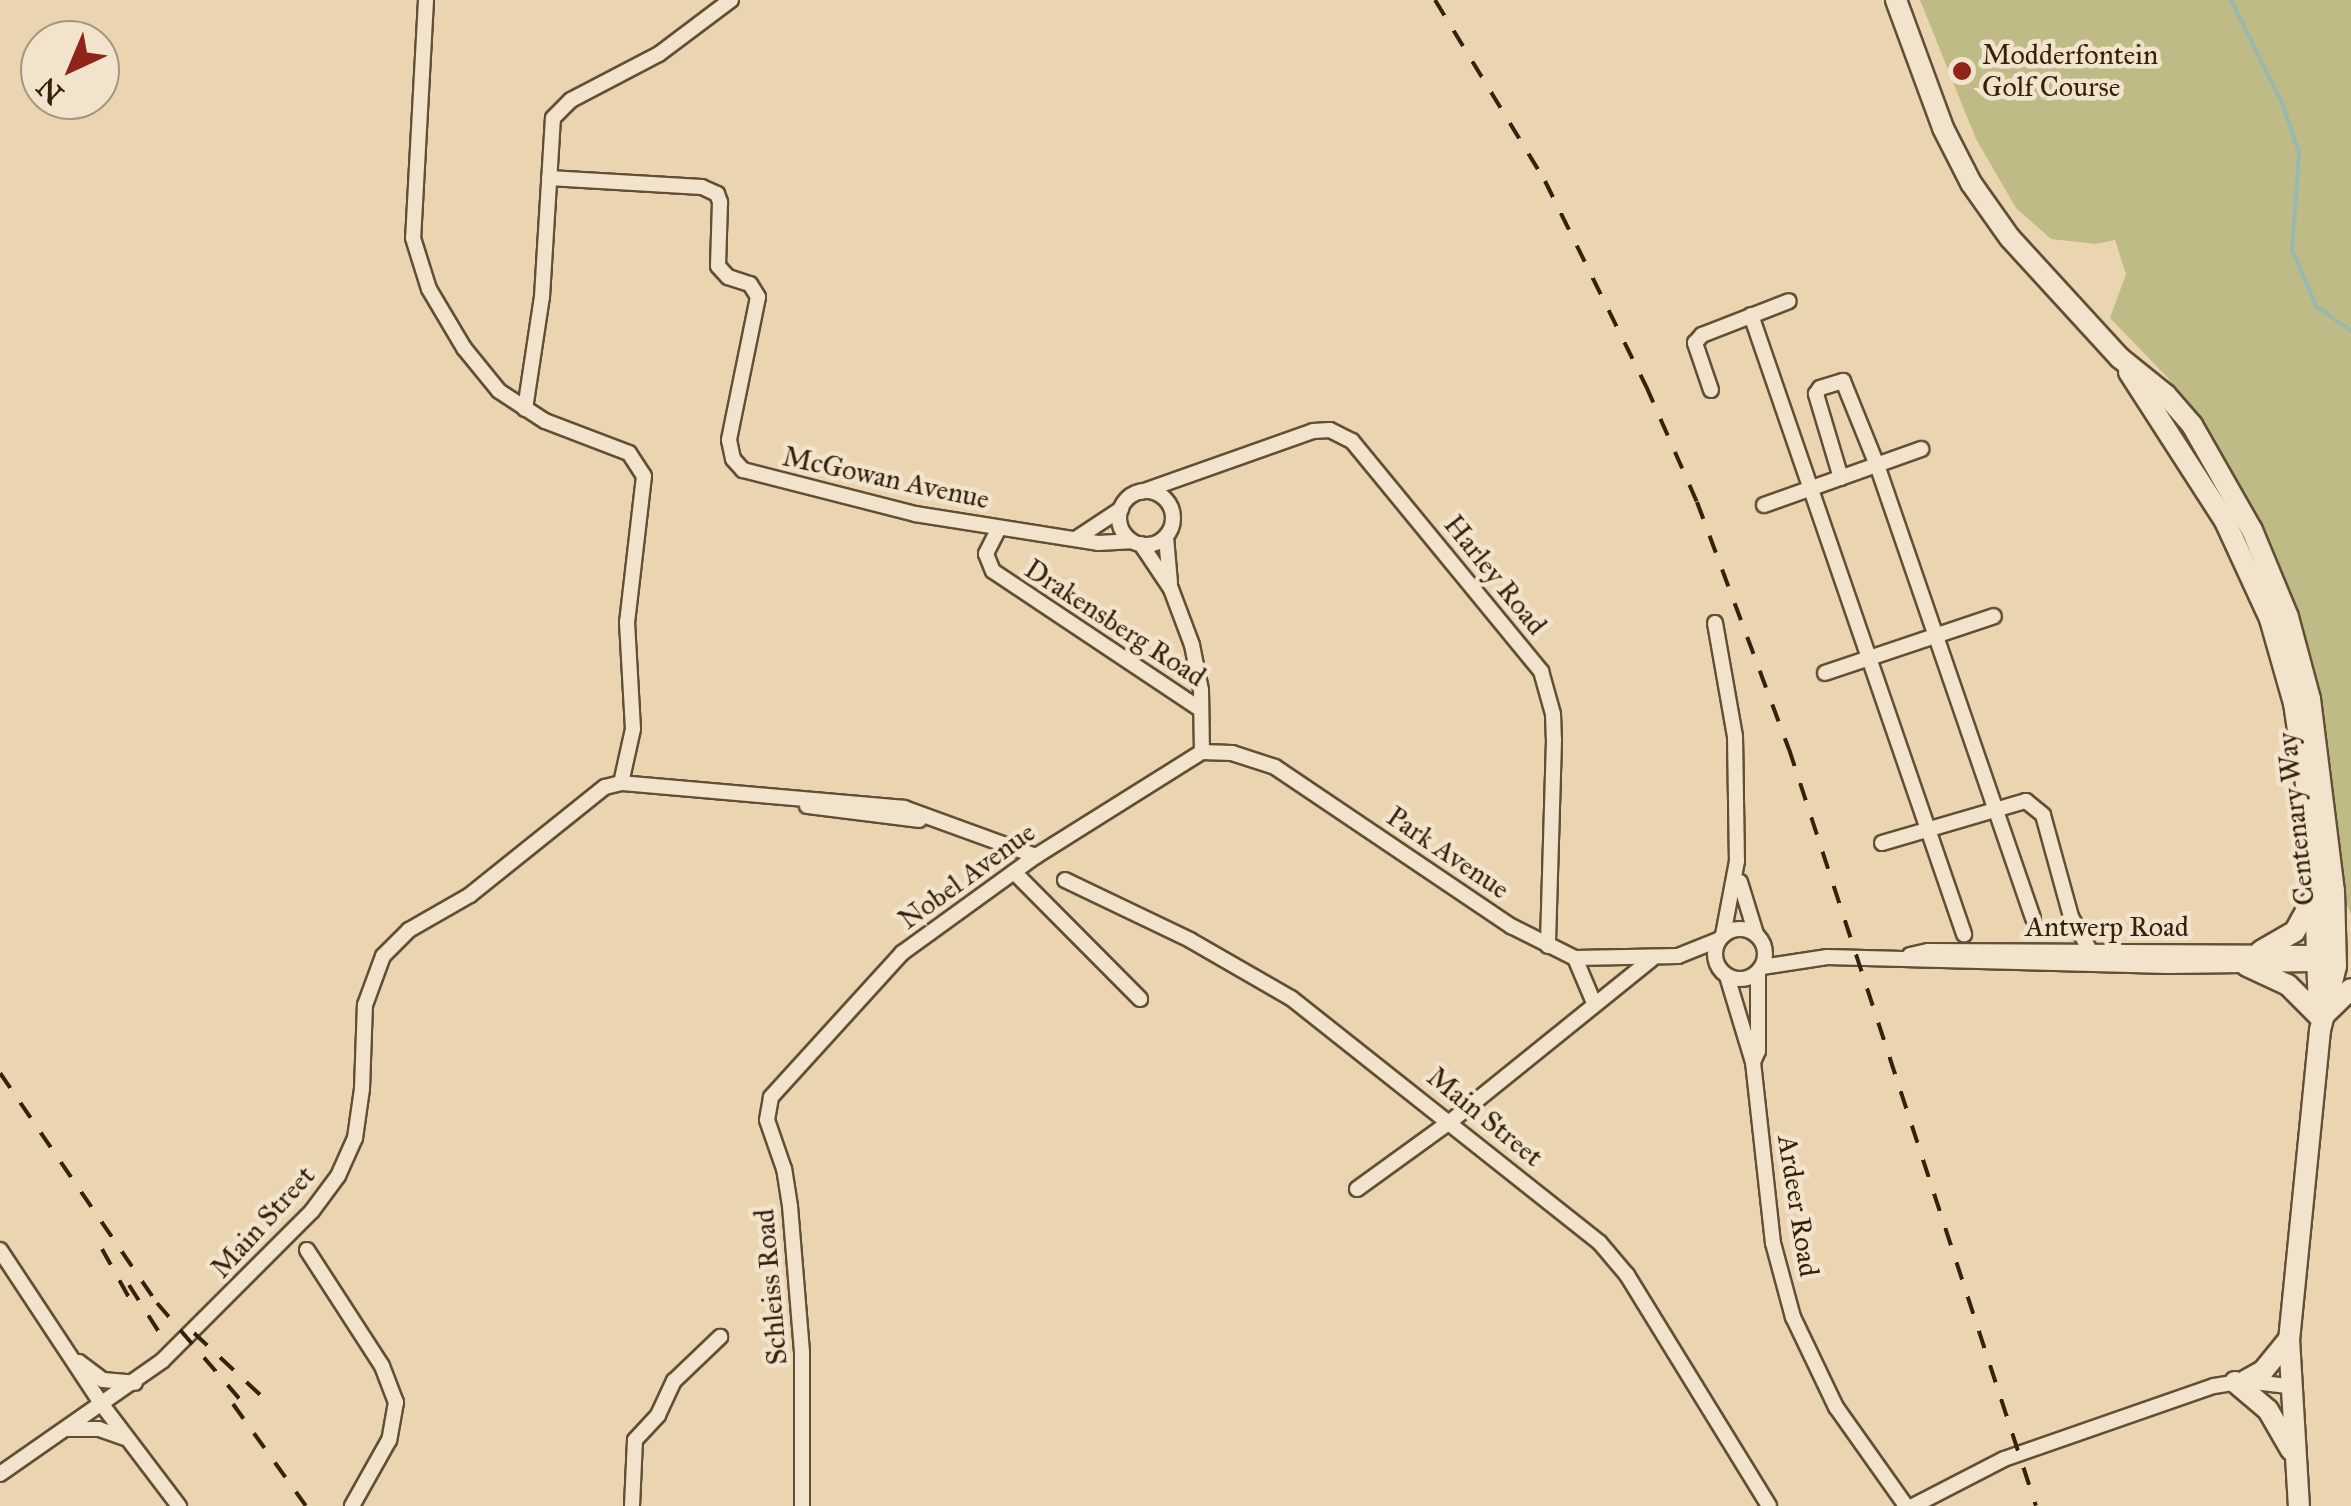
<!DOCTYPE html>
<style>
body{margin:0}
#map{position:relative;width:2351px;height:1506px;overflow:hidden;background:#ebd5b1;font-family:"IM FELL Great Primer",serif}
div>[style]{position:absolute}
.green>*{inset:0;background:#bebb87}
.stream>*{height:4px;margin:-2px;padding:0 2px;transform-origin:2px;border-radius:2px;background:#98b9ac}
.roads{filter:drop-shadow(2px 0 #624f34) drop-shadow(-2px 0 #624f34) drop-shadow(0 2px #624f34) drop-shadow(0 -2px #624f34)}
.minor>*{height:14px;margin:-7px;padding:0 7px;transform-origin:7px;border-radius:7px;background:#f2e4cc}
.minor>.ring{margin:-7px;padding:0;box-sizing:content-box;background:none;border:14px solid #f2e4cc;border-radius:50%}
.secondary>*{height:20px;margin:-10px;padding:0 10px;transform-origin:10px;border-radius:10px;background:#f2e4cc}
.rail>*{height:4px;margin-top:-2px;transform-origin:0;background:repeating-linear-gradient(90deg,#34220b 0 18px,transparent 0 36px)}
.dots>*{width:28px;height:28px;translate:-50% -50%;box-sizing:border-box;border:5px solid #f2e4cc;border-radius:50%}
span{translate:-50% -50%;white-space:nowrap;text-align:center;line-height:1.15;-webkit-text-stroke:9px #f2e4cc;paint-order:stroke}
.poi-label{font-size:28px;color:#34220b}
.left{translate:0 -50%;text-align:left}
.street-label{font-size:28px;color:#34220b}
.north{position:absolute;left:20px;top:20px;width:100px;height:100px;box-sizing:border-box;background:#f2e4cc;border:2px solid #a6967f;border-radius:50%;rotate:224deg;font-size:28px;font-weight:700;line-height:40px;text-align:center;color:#34220b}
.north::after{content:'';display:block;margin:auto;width:35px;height:45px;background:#8f2418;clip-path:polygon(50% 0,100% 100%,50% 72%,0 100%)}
</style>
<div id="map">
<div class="green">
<i style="clip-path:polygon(1920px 0,2351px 0,2351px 914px,2345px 901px,2313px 672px,2264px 532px,2238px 481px,2167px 377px,2110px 318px,2126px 274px,2115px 240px,2096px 244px,2051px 239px,2016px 208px,1976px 139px)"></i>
</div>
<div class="stream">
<i style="left:2231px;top:0;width:115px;rotate:63.7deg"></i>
<i style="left:2282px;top:103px;width:52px;rotate:70.9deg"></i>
<i style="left:2299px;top:152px;width:97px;rotate:94.1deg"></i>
<i style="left:2292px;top:249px;width:62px;rotate:67.2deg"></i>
<i style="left:2316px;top:306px;width:43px;rotate:35.5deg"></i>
</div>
<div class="roads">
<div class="minor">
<i style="left:426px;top:0;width:238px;rotate:93.1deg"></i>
<i style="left:413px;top:238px;width:53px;rotate:72.6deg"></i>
<i style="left:429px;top:289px;width:69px;rotate:59.3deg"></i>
<i style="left:464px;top:348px;width:55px;rotate:50.9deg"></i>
<i style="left:499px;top:391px;width:55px;rotate:33.1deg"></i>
<i style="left:545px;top:421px;width:90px;rotate:20.9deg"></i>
<i style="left:629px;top:453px;width:27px;rotate:57deg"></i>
<i style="left:644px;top:476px;width:147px;rotate:96.6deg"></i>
<i style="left:627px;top:622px;width:107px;rotate:86.8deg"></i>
<i style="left:633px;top:729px;width:55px;rotate:102.5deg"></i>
<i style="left:549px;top:178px;width:153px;rotate:3.4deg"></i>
<i style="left:702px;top:187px;width:17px;rotate:25deg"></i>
<i style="left:717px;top:194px;width:9px;rotate:69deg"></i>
<i style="left:720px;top:202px;width:64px;rotate:91.8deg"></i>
<i style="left:718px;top:266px;width:15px;rotate:48deg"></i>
<i style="left:728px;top:277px;width:23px;rotate:18deg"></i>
<i style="left:750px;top:284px;width:15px;rotate:58deg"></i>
<i style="left:758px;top:297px;width:146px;rotate:101.5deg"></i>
<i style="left:729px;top:440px;width:19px;rotate:78deg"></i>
<i style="left:733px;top:459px;width:15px;rotate:48deg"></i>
<i style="left:743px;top:470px;width:178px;rotate:14.3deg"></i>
<i style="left:915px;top:514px;width:185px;rotate:9deg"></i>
<i style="left:1098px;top:543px;width:33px;rotate:-3deg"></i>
<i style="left:1751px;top:315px;width:655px;rotate:71.01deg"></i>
<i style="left:1711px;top:390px;width:50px;rotate:-108.8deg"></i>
<i style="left:1695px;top:343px;width:11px;rotate:-49deg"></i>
<i style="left:1702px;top:335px;width:93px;rotate:-21.3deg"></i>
<i style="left:525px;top:409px;width:113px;rotate:-81.4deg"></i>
<i style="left:542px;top:297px;width:179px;rotate:-86.5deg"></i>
<i style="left:553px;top:118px;width:25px;rotate:-45deg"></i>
<i style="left:571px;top:100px;width:99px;rotate:-27.6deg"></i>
<i style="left:659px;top:54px;width:90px;rotate:-36.9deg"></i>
<i style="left:1841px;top:478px;width:88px;rotate:-106.6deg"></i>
<i style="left:1816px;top:394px;width:7px;rotate:-56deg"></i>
<i style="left:1820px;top:388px;width:24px;rotate:-17deg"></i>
<i style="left:1843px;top:381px;width:91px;rotate:68deg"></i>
<i style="left:1877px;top:465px;width:479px;rotate:71deg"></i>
<i class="ring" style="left:1119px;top:491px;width:40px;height:40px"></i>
<i style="left:1141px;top:492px;width:182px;rotate:-19.5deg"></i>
<i style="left:1313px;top:431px;width:17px;rotate:-3deg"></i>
<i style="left:1330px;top:430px;width:25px;rotate:27deg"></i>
<i style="left:1352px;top:441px;width:298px;rotate:50.6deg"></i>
<i style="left:1541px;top:671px;width:45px;rotate:74.4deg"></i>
<i style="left:1553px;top:714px;width:26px;rotate:88deg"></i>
<i style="left:1554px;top:740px;width:206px;rotate:91.7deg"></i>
<i style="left:1764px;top:505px;width:167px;rotate:-19.6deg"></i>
<i style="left:999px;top:528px;width:29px;rotate:117deg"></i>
<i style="left:986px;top:554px;width:18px;rotate:68deg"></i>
<i style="left:993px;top:571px;width:249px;rotate:33.7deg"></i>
<i style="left:1166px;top:537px;width:46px;rotate:85deg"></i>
<i style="left:1077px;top:538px;width:53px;rotate:-33.4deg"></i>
<i style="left:1141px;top:544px;width:54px;rotate:56.3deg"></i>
<i style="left:1171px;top:589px;width:60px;rotate:69.4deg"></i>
<i style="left:1192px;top:645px;width:46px;rotate:78.7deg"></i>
<i style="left:1201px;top:690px;width:62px;rotate:89.1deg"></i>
<i style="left:1715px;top:623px;width:115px;rotate:80deg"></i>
<i style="left:1735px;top:736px;width:125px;rotate:89.1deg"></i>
<i style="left:1737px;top:861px;width:75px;rotate:100.7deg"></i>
<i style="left:1825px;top:673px;width:178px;rotate:-18.6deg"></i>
<i style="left:1202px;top:752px;width:30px;rotate:2deg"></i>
<i style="left:1232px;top:753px;width:45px;rotate:18deg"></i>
<i style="left:1275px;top:767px;width:285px;rotate:34deg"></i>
<i style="left:1511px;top:926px;width:72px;rotate:26.6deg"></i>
<i style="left:1575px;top:958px;width:103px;rotate:-1.1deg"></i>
<i style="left:1678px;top:956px;width:43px;rotate:-21.8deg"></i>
<i style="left:807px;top:806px;width:113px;rotate:7.1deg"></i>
<i style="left:1882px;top:843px;width:150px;rotate:-16.3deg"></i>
<i style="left:2026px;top:801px;width:22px;rotate:39deg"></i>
<i style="left:2043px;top:815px;width:106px;rotate:74.6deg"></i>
<i style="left:2071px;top:917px;width:43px;rotate:60.4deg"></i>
<i style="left:1014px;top:872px;width:179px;rotate:45.2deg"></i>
<i style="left:1065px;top:880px;width:139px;rotate:25.6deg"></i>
<i style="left:1190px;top:940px;width:116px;rotate:29.9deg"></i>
<i style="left:1291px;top:998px;width:394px;rotate:38.4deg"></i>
<i style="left:1600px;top:1243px;width:42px;rotate:49.8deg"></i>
<i style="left:1627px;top:1275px;width:271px;rotate:58.4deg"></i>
<i style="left:1740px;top:882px;width:54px;rotate:72.9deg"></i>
<i class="ring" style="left:1715px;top:929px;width:36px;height:36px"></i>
<i style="left:1910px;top:955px;width:18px;rotate:-13deg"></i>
<i style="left:1928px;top:951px;width:387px;rotate:0.3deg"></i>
<i style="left:1575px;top:958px;width:49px;rotate:67.1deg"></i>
<i style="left:1762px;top:967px;width:66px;rotate:-8.7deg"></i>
<i style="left:1827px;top:957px;width:342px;rotate:1.5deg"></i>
<i style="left:2169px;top:966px;width:146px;rotate:-0.8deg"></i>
<i style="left:1727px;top:976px;width:90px;rotate:73.2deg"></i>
<i style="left:1753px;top:1062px;width:182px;rotate:83.7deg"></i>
<i style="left:1773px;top:1243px;width:77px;rotate:74.9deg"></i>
<i style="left:1793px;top:1317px;width:100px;rotate:64.5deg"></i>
<i style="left:1836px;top:1407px;width:121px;rotate:54.7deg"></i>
<i style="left:1753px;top:1062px;width:12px;rotate:-66deg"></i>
<i style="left:1758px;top:1051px;width:79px;rotate:-90deg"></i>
<i style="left:1357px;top:1189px;width:116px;rotate:-35.9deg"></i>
<i style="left:1451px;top:1121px;width:258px;rotate:-38.9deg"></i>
<i style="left:0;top:1250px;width:187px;rotate:56.6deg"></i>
<i style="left:103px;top:1406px;width:126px;rotate:52.8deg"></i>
<i style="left:307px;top:1250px;width:138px;rotate:57.1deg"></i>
<i style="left:382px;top:1366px;width:39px;rotate:69deg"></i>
<i style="left:396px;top:1402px;width:39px;rotate:100deg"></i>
<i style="left:389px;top:1440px;width:76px;rotate:119.3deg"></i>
<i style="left:79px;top:1362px;width:30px;rotate:37deg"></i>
<i style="left:103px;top:1380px;width:32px;rotate:5deg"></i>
<i style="left:68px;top:1429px;width:31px"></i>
<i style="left:99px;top:1429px;width:28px;rotate:19deg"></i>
<i style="left:0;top:1474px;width:198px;rotate:-34.9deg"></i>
<i style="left:162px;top:1361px;width:212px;rotate:-45deg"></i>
<i style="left:312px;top:1211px;width:44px;rotate:-53.4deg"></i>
<i style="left:338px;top:1176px;width:42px;rotate:-65.9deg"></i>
<i style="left:355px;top:1138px;width:49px;rotate:-81.9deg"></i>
<i style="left:362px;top:1089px;width:84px;rotate:-88deg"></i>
<i style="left:365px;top:1005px;width:52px;rotate:-69.8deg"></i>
<i style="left:383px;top:956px;width:37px;rotate:-45deg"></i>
<i style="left:409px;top:930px;width:70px;rotate:-29.8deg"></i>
<i style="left:470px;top:895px;width:173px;rotate:-38.7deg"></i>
<i style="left:605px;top:787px;width:16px;rotate:-14deg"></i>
<i style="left:621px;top:783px;width:284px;rotate:5deg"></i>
<i style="left:904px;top:808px;width:140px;rotate:20deg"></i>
<i style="left:632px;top:1506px;width:66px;rotate:-87.4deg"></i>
<i style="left:635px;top:1440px;width:34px;rotate:-47deg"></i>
<i style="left:658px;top:1415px;width:38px;rotate:-65deg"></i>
<i style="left:674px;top:1381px;width:64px;rotate:-43.7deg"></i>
<i style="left:802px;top:1506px;width:154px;rotate:-90deg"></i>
<i style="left:802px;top:1352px;width:146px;rotate:-94.7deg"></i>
<i style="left:790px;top:1206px;width:37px;rotate:-99deg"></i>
<i style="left:784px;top:1169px;width:52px;rotate:-109.1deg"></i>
<i style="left:767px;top:1120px;width:23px;rotate:-80deg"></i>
<i style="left:771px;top:1097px;width:195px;rotate:-47.7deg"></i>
<i style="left:902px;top:953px;width:165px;rotate:-35.9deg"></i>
<i style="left:1036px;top:856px;width:196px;rotate:-32.1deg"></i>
<i style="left:1913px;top:1506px;width:102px;rotate:-27.3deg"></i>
<i style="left:2004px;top:1459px;width:222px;rotate:-19.2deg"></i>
<i style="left:2214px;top:1386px;width:31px;rotate:-9deg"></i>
<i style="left:2245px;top:1381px;width:43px;rotate:6.6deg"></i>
</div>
<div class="secondary">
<i style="left:1896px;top:0;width:136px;rotate:69.8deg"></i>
<i style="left:1943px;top:128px;width:62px;rotate:63deg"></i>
<i style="left:1971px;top:183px;width:67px;rotate:54.7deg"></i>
<i style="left:2010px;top:238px;width:163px;rotate:47.5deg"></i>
<i style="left:2120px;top:358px;width:59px;rotate:38.8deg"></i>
<i style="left:2166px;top:395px;width:40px;rotate:49deg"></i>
<i style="left:2192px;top:425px;width:121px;rotate:60.3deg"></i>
<i style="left:2252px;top:530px;width:94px;rotate:67.5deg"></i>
<i style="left:2288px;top:617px;width:85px;rotate:75deg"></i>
<i style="left:2310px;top:699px;width:193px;rotate:82.9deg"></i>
<i style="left:2334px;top:891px;width:75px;rotate:88.5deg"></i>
<i style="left:2336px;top:966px;width:66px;rotate:104deg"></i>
<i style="left:2320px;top:1030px;width:311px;rotate:95.7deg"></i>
<i style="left:2289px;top:1339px;width:167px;rotate:86.6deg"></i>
<i style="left:2129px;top:372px;width:177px;rotate:57.2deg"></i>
<i style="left:2225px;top:521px;width:108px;rotate:65.3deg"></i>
<i style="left:2270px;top:619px;width:87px;rotate:74.1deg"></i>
<i style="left:2294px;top:703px;width:130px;rotate:81.6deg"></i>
<i style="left:2313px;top:832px;width:178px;rotate:88.1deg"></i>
<i style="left:2261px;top:951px;width:39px;rotate:-30deg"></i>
<i style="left:2295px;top:931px;width:33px;rotate:-61deg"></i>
<i style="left:2247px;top:966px;width:45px;rotate:24.9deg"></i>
<i style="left:2288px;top:985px;width:44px;rotate:45deg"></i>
<i style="left:2324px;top:1015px;width:37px;rotate:-44deg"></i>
<i style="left:2245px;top:1381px;width:21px;rotate:-29deg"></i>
<i style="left:2263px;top:1371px;width:41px;rotate:-50.9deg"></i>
<i style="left:2235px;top:1382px;width:43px;rotate:40.3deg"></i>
<i style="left:2268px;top:1410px;width:46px;rotate:60.1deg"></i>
</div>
</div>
<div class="rail">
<i style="left:1435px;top:0;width:212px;rotate:58.7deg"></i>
<i style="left:1545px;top:181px;width:229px;rotate:63.8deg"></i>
<i style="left:1646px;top:386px;width:127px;rotate:66.3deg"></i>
<i style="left:1697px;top:502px;width:264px;rotate:69.6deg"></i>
<i style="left:1789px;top:749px;width:796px;rotate:71.93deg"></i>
<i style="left:0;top:1073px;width:278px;rotate:55.7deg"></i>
<i style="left:157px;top:1303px;width:143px;rotate:49.3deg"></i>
<i style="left:102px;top:1249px;width:60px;rotate:60.9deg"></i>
<i style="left:129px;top:1285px;width:65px;rotate:57.5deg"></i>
<i style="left:194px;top:1333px;width:104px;rotate:43.1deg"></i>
<i style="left:233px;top:1404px;width:125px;rotate:54.4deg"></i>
</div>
<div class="dots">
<i style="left:1962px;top:71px;background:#8f2418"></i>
</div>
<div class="poi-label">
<span class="left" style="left:1982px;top:71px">Modderfontein<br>Golf Course</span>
</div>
<div class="street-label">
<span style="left:886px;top:478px;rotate:12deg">McGowan Avenue</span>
<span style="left:1495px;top:575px;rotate:51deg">Harley Road</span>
<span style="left:1115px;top:623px;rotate:33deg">Drakensberg Road</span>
<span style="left:2296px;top:819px;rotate:-96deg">Centenary Way</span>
<span style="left:1448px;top:853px;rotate:34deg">Park Avenue</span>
<span style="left:967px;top:876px;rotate:-36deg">Nobel Avenue</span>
<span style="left:2107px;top:927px">Antwerp Road</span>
<span style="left:1485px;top:1117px;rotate:39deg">Main Street</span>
<span style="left:1798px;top:1206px;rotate:81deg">Ardeer Road</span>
<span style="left:263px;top:1222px;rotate:-48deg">Main Street</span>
<span style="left:771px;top:1287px;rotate:-95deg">Schleiss Road</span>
</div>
<div class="north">N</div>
</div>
